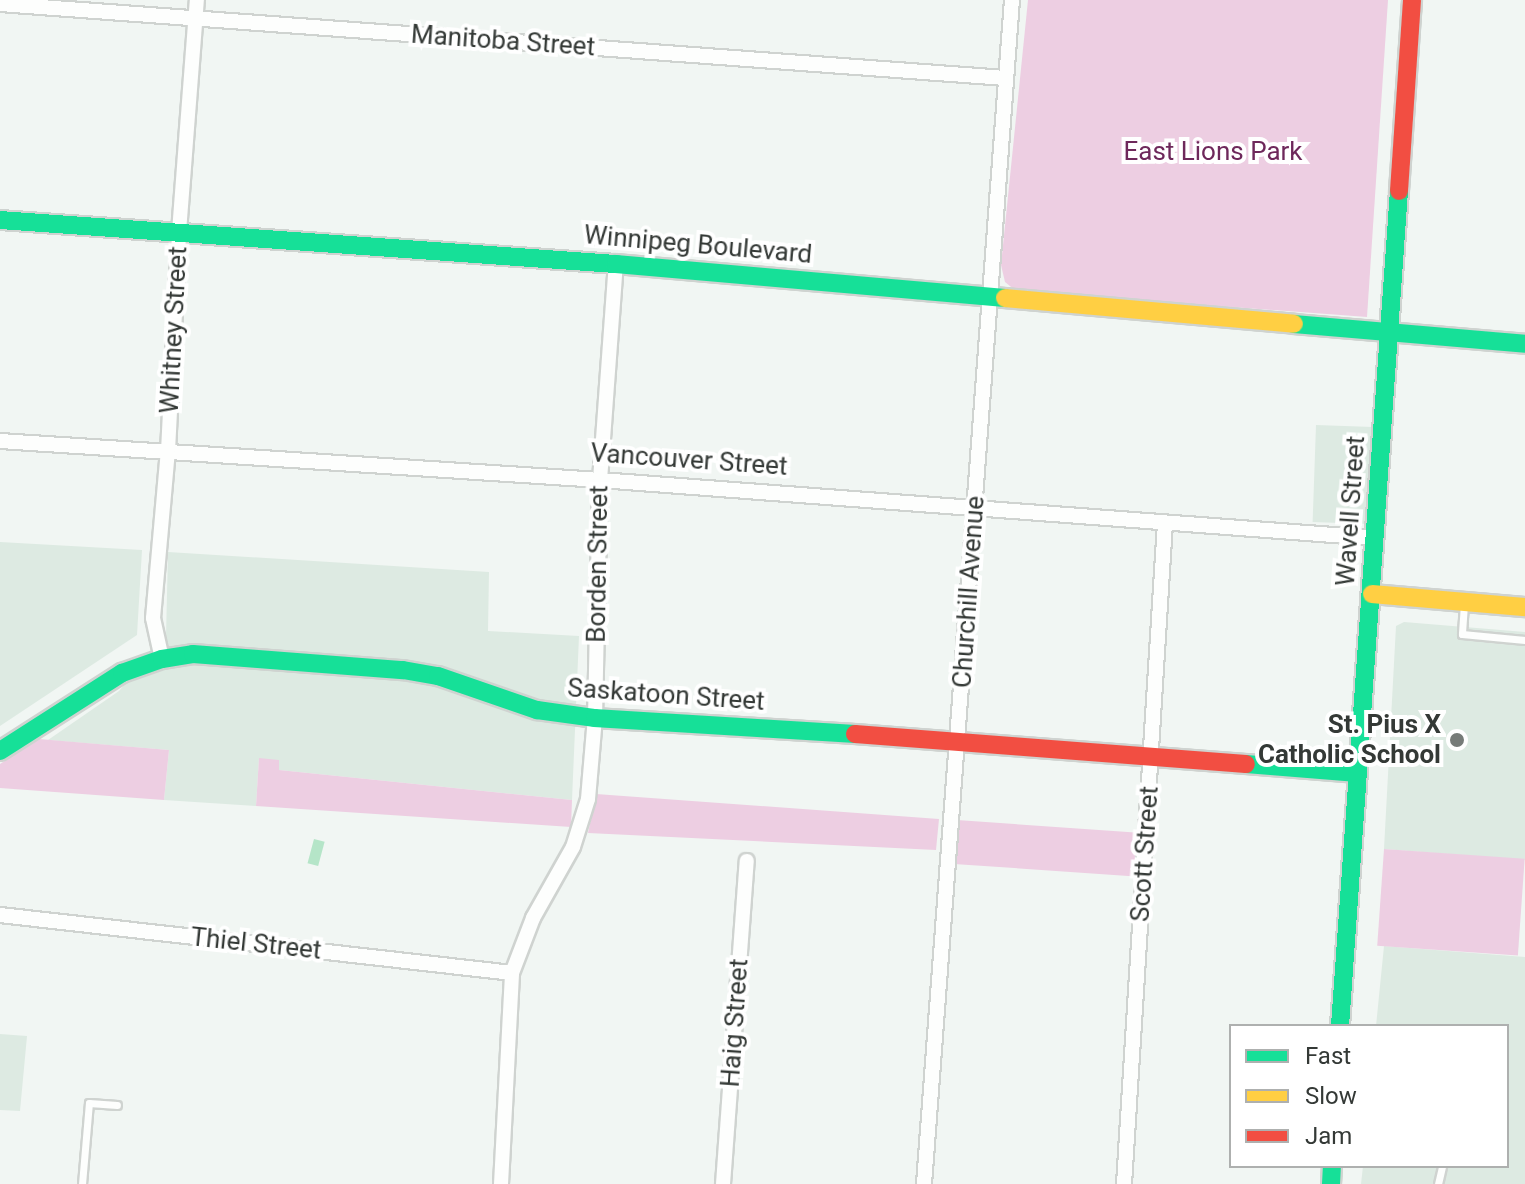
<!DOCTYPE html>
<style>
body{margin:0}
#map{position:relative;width:1525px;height:1184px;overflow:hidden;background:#f1f6f3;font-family:Roboto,sans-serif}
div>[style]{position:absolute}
.built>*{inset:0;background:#ddeae2;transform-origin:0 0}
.green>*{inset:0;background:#edcee2;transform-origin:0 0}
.water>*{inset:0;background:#b5e5c8;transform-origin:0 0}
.roads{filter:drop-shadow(2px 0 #cfd3d0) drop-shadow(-2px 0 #cfd3d0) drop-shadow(0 2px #cfd3d0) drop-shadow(0 -2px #cfd3d0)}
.lane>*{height:7px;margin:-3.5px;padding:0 3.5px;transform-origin:3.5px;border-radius:3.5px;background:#fdfefd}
.street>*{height:14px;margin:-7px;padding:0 7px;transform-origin:7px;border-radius:7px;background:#fdfefd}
.fast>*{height:18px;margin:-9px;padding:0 9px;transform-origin:9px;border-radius:9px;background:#16e098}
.slow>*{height:18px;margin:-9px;padding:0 9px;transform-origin:9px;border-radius:9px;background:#ffcf43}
.jam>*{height:18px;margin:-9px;padding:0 9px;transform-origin:9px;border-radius:9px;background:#f24e42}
.dots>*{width:22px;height:22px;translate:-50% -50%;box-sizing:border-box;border:4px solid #fff;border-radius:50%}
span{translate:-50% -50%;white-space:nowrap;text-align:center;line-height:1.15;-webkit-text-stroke:8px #fff;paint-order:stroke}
.street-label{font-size:26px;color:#343936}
.park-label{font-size:26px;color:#6e285b}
.poi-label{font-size:26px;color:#343936;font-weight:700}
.right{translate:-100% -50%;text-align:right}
.legend{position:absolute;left:1229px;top:1024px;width:280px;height:144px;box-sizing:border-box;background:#fff;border:2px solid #aeb0af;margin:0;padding:10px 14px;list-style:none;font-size:24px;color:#343936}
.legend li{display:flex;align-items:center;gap:16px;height:40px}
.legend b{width:40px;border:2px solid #aeb0af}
</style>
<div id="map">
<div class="built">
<i style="left:1316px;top:425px;width:57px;height:97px;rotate:2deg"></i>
<i style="clip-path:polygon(0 542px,142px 550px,137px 635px,0 726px)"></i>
<i style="clip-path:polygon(168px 552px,489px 572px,488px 631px,579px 636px,572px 800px,279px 770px,259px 759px,256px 806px,164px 800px,169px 750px,48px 740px,119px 691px,166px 636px)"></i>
<i style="clip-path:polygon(1404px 622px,1525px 632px,1525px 860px,1384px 849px,1396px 626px)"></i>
<i style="clip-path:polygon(1384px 946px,1525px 957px,1525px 1184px,1361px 1184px,1363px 1166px,1507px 1166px,1507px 1026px,1376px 1026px)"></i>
<i style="clip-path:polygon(0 1034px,27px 1036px,20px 1111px,0 1110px)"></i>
</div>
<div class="green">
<i style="clip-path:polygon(1028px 0,1388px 0,1367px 317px,1016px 291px,1005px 282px,1001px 265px)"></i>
<i style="clip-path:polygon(39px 739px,169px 750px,164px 800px,0 788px,0 764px)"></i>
<i style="clip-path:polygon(259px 758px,279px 760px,279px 770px,572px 800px,571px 827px,256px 806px)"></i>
<i style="clip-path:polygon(596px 794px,939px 819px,936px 850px,588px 833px)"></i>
<i style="left:957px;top:820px;width:182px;height:44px;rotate:4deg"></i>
<i style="left:1384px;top:849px;width:141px;height:97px;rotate:4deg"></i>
</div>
<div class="water">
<i style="left:314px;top:839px;width:11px;height:25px;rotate:15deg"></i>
</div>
<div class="roads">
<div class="lane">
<i style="left:1464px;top:604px;width:30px;rotate:94deg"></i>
<i style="left:1462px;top:634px;width:63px;rotate:5.4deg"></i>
<i style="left:82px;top:1184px;width:81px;rotate:-85.1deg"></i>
<i style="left:89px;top:1103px;width:28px;rotate:4deg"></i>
<i style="left:1438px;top:1184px;width:18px;rotate:-77deg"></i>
</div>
<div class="street">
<i style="left:0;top:4px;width:1008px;rotate:4.21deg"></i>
<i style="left:0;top:441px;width:601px;rotate:3.72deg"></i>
<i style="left:600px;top:480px;width:776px;rotate:4.29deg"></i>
<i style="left:162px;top:659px;width:42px;rotate:-102.4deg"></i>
<i style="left:153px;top:618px;width:168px;rotate:-84.9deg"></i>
<i style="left:168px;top:451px;width:219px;rotate:-87.1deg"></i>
<i style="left:179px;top:232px;width:233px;rotate:-85.6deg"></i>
<i style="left:0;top:915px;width:515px;rotate:6.46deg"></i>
<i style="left:501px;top:1184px;width:211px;rotate:-87deg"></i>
<i style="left:512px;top:973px;width:59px;rotate:-69.1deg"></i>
<i style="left:533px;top:918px;width:81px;rotate:-60.6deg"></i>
<i style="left:573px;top:847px;width:50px;rotate:-72.6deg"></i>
<i style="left:588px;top:799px;width:81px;rotate:-85.1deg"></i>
<i style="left:595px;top:718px;width:238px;rotate:-88.8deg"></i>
<i style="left:600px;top:480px;width:217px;rotate:-85.8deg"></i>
<i style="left:723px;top:1184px;width:324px;rotate:-85.8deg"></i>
<i style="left:924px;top:1184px;width:1187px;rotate:-85.75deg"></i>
<i style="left:1124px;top:1184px;width:661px;rotate:-86.45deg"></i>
</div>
<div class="fast">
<i style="left:0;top:220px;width:618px;rotate:4.09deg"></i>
<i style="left:616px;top:264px;width:390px;rotate:5deg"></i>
<i style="left:1294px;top:324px;width:232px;rotate:4.9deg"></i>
<i style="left:0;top:751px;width:145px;rotate:-32.6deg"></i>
<i style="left:122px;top:673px;width:42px;rotate:-19.3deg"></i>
<i style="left:162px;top:659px;width:31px;rotate:-9deg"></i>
<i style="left:193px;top:654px;width:211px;rotate:4.4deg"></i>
<i style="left:403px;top:670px;width:36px;rotate:10deg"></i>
<i style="left:438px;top:676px;width:105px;rotate:19deg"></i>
<i style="left:537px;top:710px;width:59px;rotate:7.9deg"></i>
<i style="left:595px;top:718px;width:260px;rotate:3.5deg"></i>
<i style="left:1246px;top:764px;width:112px;rotate:4.6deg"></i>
<i style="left:1340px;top:1026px;width:837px;rotate:-85.96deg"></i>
<i style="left:1331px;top:1184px;width:18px;rotate:-87deg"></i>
</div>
<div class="slow">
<i style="left:1005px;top:298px;width:290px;rotate:5.1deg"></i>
<i style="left:1372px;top:594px;width:154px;rotate:4.9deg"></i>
</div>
<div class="jam">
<i style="left:1399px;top:191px;width:191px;rotate:-86.1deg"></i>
<i style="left:855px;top:734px;width:392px;rotate:4.4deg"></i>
</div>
</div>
<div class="dots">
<i style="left:1457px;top:740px;background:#767b78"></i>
</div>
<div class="street-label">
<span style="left:503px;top:41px;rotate:4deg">Manitoba Street</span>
<span style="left:698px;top:245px;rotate:5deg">Winnipeg Boulevard</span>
<span style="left:174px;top:330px;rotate:-87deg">Whitney Street</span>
<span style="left:689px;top:460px;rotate:4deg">Vancouver Street</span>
<span style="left:1351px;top:511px;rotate:-86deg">Wavell Street</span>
<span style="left:598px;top:564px;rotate:-89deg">Borden Street</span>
<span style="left:969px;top:592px;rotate:-86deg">Churchill Avenue</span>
<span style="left:666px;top:695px;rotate:4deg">Saskatoon Street</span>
<span style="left:1145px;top:854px;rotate:-86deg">Scott Street</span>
<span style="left:256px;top:944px;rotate:6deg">Thiel Street</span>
<span style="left:735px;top:1023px;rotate:-86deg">Haig Street</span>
</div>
<div class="park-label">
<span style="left:1213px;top:152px">East Lions Park</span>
</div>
<div class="poi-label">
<span class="right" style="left:1441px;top:740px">St. Pius X<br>Catholic School</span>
</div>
<ul class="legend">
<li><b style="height:10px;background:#16e098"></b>Fast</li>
<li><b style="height:10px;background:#ffcf43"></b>Slow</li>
<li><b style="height:10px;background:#f24e42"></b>Jam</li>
</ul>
</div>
